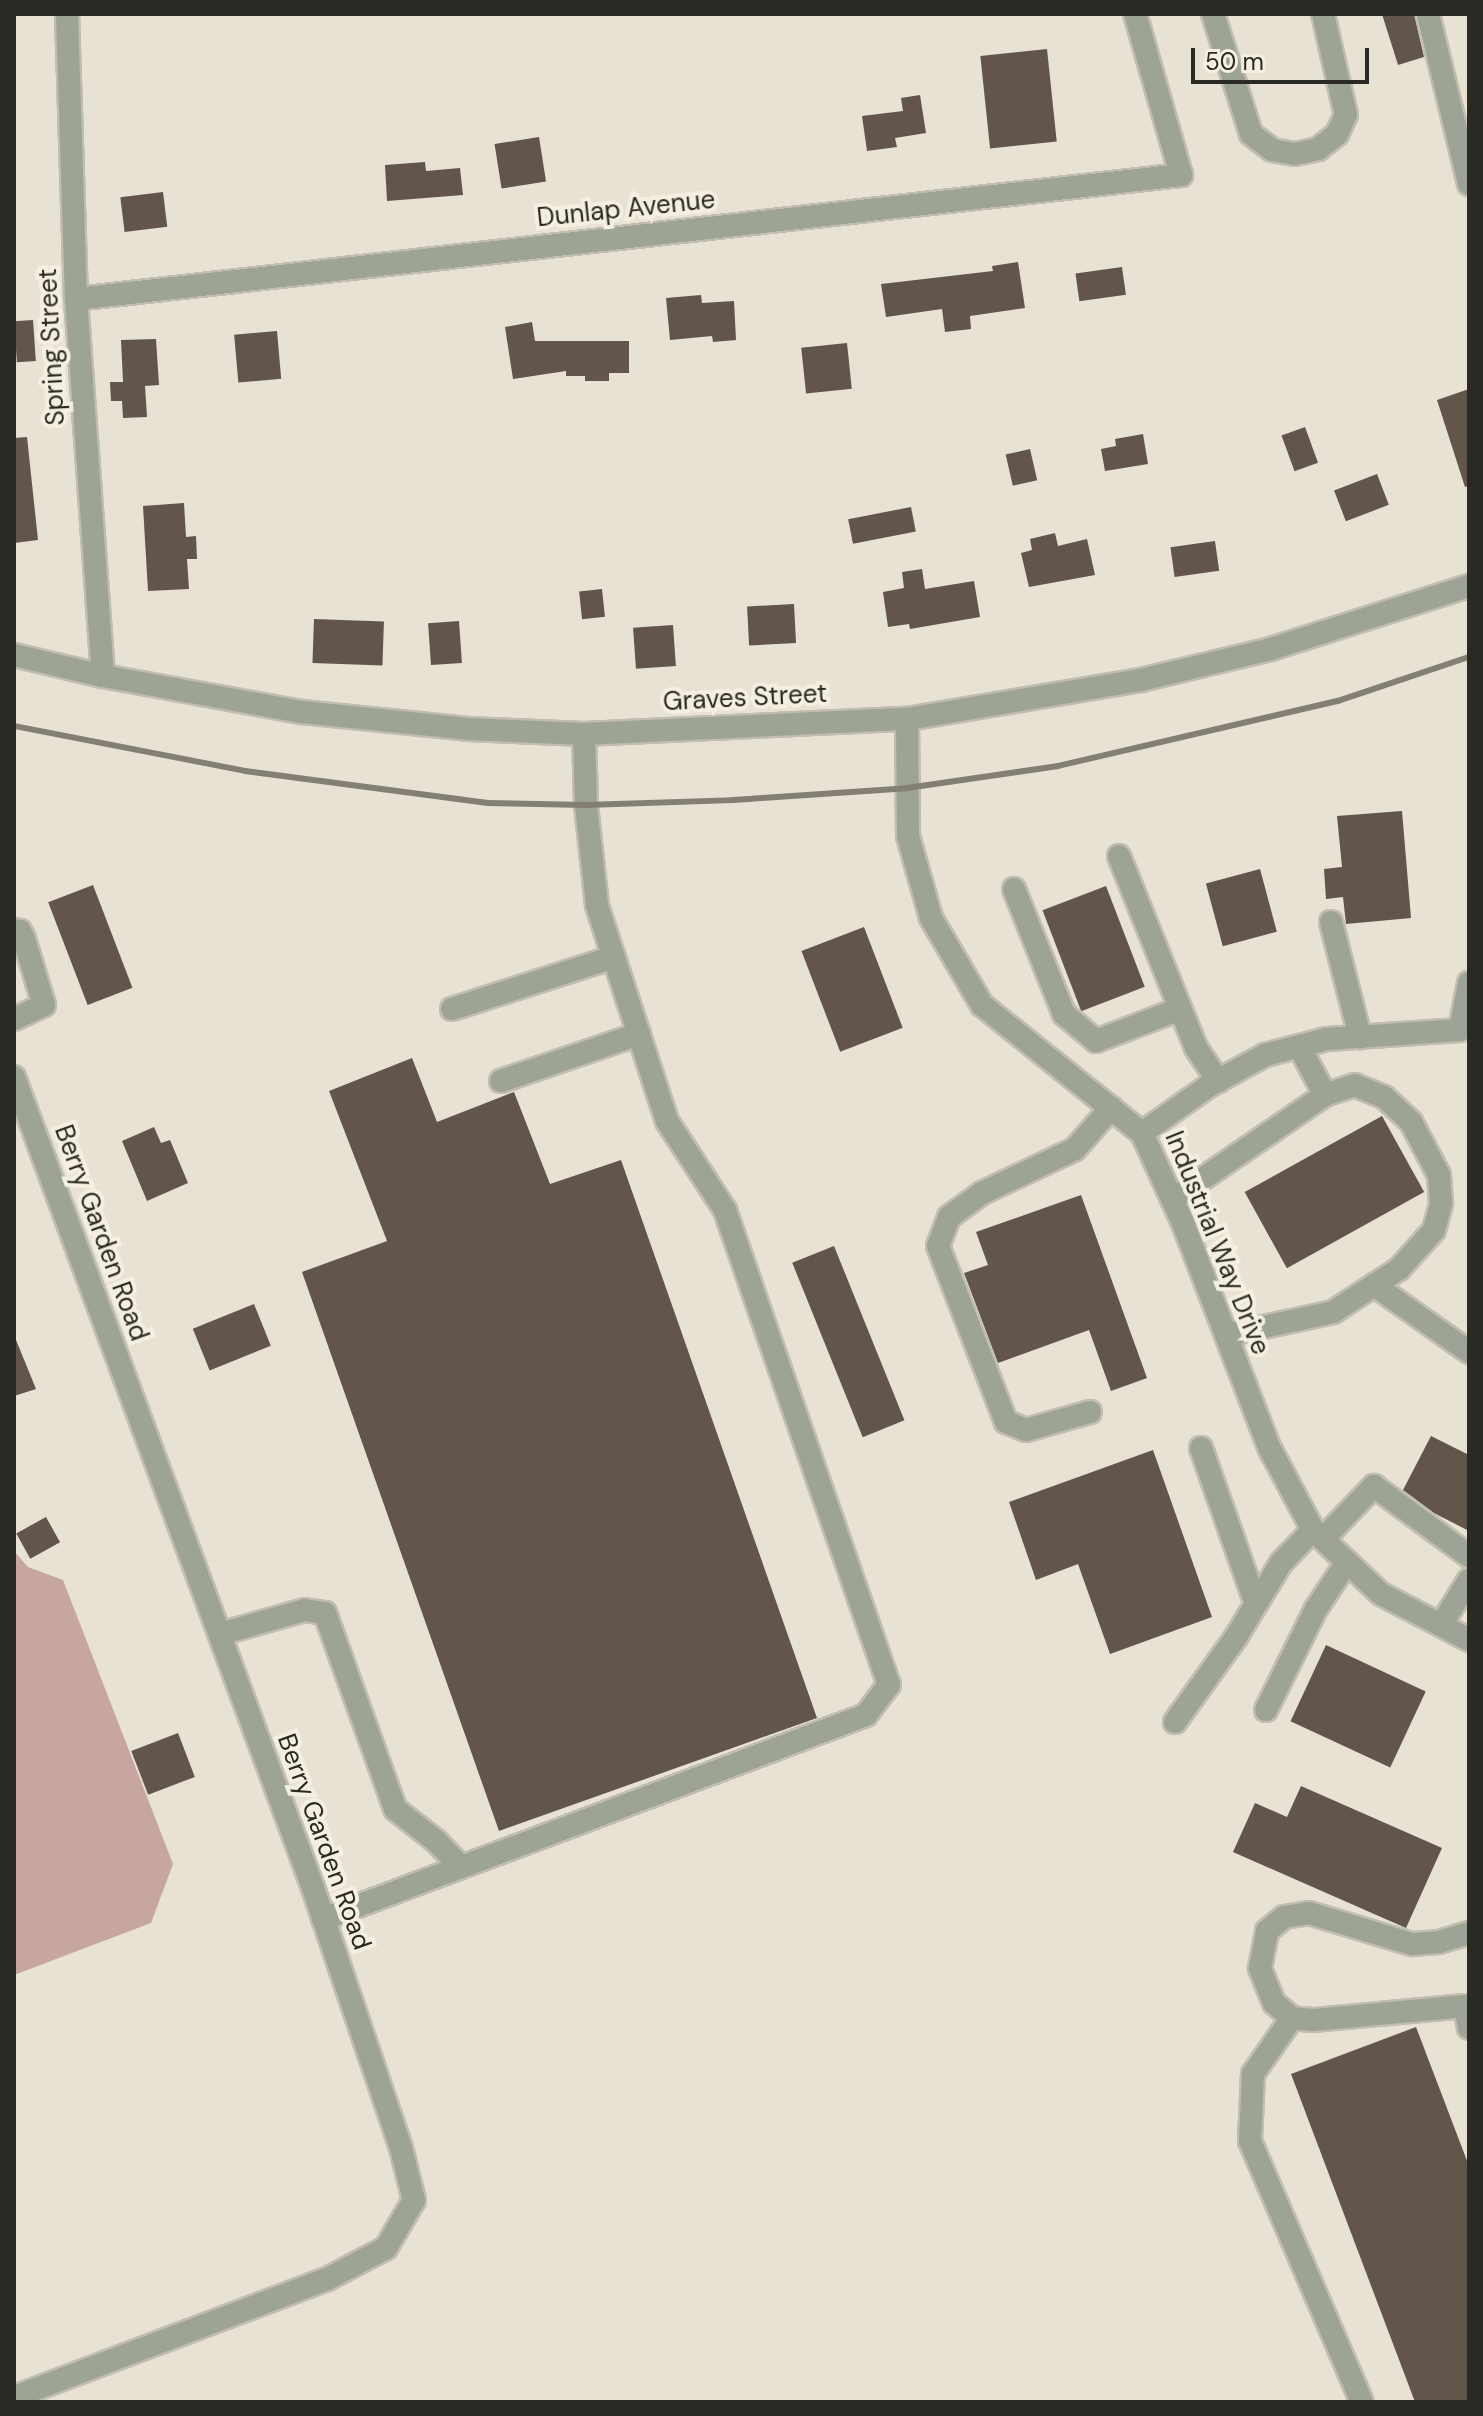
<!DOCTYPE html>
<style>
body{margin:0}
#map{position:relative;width:1483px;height:2416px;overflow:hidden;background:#e7e2d3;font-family:"DM Sans",sans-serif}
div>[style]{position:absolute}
.green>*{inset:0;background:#c7a6a2}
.building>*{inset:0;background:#61554c;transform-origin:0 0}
.roads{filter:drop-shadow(2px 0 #c1bdb0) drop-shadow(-2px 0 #c1bdb0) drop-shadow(0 2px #c1bdb0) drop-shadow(0 -2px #c1bdb0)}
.minor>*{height:22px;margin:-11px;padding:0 11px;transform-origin:11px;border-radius:11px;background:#9da395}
.rail>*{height:6px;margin:-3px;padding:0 3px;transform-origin:3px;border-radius:3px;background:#837f75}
span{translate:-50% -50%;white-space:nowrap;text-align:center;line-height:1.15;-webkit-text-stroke:8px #f4efe0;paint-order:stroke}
.street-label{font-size:26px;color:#2b2923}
.frame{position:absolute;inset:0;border:16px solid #2b2923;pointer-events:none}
.scale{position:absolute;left:1191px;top:48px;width:178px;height:36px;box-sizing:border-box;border:4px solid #2b2923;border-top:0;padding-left:10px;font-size:24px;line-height:28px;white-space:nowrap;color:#2b2923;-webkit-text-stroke:6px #f4efe0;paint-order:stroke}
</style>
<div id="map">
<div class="green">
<i style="clip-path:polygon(14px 1551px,28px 1567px,63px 1580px,173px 1864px,151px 1923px,14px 1975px)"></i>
</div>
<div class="building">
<i style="clip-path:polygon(1382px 14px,1414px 14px,1424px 57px,1398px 65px)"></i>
<i style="left:1047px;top:49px;width:93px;height:67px;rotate:84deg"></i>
<i style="clip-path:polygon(920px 95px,926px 133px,895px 138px,897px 147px,867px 151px,862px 116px,903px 111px,901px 98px)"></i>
<i style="left:539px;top:137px;width:45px;height:45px;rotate:81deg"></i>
<i style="clip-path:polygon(425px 162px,426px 171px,460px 168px,463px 195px,387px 201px,385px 165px)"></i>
<i style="left:163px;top:192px;width:35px;height:43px;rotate:83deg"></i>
<i style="clip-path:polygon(1018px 262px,1025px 308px,970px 316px,971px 329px,945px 332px,942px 309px,886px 317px,881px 284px,993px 271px,992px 266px)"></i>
<i style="left:1122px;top:267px;width:28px;height:47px;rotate:82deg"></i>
<i style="clip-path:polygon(701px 295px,702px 303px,734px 301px,736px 340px,713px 342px,712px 336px,670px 340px,666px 298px)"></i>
<i style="left:33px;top:320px;width:41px;height:19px;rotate:86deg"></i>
<i style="clip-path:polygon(532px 322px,535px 341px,629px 341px,629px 373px,609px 373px,609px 381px,585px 381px,585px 376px,566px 376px,566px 371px,513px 379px,505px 327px)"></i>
<i style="left:277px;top:331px;width:48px;height:43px;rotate:85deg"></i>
<i style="clip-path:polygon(156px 339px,159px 385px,145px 386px,147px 417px,123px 418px,122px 401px,111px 401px,110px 382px,123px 382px,121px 340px)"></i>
<i style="left:847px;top:343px;width:46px;height:46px;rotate:84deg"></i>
<i style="clip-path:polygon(1469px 389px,1469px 486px,1465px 487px,1437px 400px)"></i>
<i style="left:1305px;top:427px;width:38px;height:25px;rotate:70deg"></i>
<i style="clip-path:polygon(1143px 434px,1148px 464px,1105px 471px,1101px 449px,1116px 446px,1115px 439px)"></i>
<i style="clip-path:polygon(27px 437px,38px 540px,14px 543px,14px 438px)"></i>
<i style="left:1030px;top:449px;width:32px;height:25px;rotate:77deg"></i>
<i style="left:1377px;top:474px;width:33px;height:46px;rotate:69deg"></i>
<i style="clip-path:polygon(184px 503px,186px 537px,196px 536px,197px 559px,187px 559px,189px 589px,148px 591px,143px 506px)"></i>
<i style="left:911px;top:507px;width:25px;height:64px;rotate:79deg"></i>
<i style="clip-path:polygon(1055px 533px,1058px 546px,1087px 539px,1095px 575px,1029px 587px,1021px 553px,1032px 550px,1030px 539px)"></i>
<i style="left:1215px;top:541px;width:30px;height:45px;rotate:82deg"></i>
<i style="clip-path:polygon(922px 569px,925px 589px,974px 581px,980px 617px,910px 629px,909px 624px,888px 627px,883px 592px,904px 588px,902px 572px)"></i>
<i style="left:602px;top:589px;width:28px;height:23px;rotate:84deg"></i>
<i style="left:794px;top:604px;width:39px;height:47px;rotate:87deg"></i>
<i style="left:314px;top:619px;width:70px;height:44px;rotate:2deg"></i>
<i style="left:459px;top:621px;width:42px;height:31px;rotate:86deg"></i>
<i style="left:673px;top:625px;width:41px;height:40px;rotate:86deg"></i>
<i style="clip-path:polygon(1402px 811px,1411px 918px,1346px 924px,1343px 897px,1326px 899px,1324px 869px,1342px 867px,1337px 816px)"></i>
<i style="left:1260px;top:869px;width:65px;height:56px;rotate:75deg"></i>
<i style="left:93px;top:885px;width:110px;height:48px;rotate:69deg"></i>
<i style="left:1106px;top:886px;width:108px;height:68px;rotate:69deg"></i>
<i style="left:864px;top:927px;width:108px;height:67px;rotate:69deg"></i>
<i style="clip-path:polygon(412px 1058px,437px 1122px,514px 1092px,550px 1184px,621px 1160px,817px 1718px,499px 1831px,302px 1272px,387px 1241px,329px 1091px)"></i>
<i style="left:1382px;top:1116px;width:87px;height:157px;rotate:61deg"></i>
<i style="clip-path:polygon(154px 1127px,161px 1143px,170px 1140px,188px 1183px,147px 1201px,122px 1141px)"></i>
<i style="clip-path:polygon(1081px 1195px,1147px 1378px,1111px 1391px,1089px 1330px,998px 1363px,964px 1273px,988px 1265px,976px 1232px)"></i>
<i style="left:834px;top:1246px;width:188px;height:45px;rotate:68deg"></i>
<i style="left:254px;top:1304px;width:45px;height:66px;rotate:68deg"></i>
<i style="clip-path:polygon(14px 1335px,36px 1389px,14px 1396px)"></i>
<i style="clip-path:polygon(1431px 1436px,1469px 1455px,1469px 1531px,1434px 1513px,1403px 1490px)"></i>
<i style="clip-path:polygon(1153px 1450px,1212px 1617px,1110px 1654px,1078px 1564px,1036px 1580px,1009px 1502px)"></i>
<i style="left:46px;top:1517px;width:29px;height:34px;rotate:61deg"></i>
<i style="left:1326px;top:1645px;width:110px;height:84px;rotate:25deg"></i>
<i style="left:178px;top:1733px;width:47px;height:50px;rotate:69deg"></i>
<i style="clip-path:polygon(1301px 1786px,1442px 1848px,1406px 1928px,1233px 1852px,1255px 1803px,1287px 1817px)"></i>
<i style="clip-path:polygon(1416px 2027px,1469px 2166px,1469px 2402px,1415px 2402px,1291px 2074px)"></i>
</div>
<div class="roads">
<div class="minor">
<i style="left:67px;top:14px;width:285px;rotate:88.2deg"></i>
<i style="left:76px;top:299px;width:378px;rotate:85.9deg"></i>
<i style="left:1213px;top:14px;width:126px;rotate:72.4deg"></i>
<i style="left:1251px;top:134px;width:26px;rotate:37deg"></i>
<i style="left:1272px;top:150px;width:23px;rotate:10deg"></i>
<i style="left:1295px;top:154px;width:24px;rotate:-12deg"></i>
<i style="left:1318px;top:149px;width:24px;rotate:-38deg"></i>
<i style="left:1337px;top:134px;width:21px;rotate:-65deg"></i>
<i style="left:1346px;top:115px;width:104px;rotate:-102.8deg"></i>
<i style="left:1428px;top:14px;width:175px;rotate:76.4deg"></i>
<i style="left:76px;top:299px;width:1112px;rotate:-6.4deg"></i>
<i style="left:1181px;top:175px;width:167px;rotate:-105.9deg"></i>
<i style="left:14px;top:655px;width:91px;rotate:13.3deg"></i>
<i style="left:103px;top:676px;width:202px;rotate:10.3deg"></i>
<i style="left:302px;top:712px;width:167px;rotate:5.8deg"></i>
<i style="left:468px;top:729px;width:116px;rotate:2.5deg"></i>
<i style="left:584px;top:734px;width:323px;rotate:-2.7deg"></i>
<i style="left:907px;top:719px;width:237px;rotate:-9.5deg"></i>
<i style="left:1141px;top:680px;width:134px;rotate:-13.4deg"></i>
<i style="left:1271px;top:649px;width:208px;rotate:-17.7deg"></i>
<i style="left:907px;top:719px;width:117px;rotate:89.5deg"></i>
<i style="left:908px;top:836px;width:85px;rotate:74.3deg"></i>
<i style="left:931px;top:918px;width:101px;rotate:59.6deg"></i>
<i style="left:982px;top:1005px;width:205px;rotate:38.7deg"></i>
<i style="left:1142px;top:1133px;width:99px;rotate:65.5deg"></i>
<i style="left:1183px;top:1223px;width:240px;rotate:69deg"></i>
<i style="left:1269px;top:1447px;width:94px;rotate:62.1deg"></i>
<i style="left:1313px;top:1530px;width:93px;rotate:43.3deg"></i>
<i style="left:1381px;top:1594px;width:99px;rotate:27.6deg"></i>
<i style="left:1119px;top:856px;width:207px;rotate:68.1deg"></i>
<i style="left:1196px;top:1048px;width:40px;rotate:56deg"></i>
<i style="left:1014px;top:889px;width:135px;rotate:68.2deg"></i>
<i style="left:1064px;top:1014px;width:42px;rotate:40.2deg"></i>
<i style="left:1096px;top:1041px;width:90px;rotate:-20.9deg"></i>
<i style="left:1331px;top:922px;width:119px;rotate:75.8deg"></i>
<i style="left:14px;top:930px;width:6px;rotate:9deg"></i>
<i style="left:20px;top:931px;width:9px;rotate:63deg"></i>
<i style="left:24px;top:939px;width:69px;rotate:73.1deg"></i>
<i style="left:44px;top:1005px;width:33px;rotate:155deg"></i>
<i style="left:452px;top:1009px;width:170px;rotate:-17.8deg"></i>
<i style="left:14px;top:1077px;width:864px;rotate:69.76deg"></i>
<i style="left:313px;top:1888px;width:274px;rotate:71.3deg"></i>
<i style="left:401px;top:2148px;width:54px;rotate:76deg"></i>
<i style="left:414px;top:2200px;width:56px;rotate:120.3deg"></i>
<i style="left:386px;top:2248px;width:67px;rotate:152.3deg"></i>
<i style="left:327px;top:2279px;width:335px;rotate:159.3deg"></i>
<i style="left:501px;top:1081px;width:146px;rotate:-18.8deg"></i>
<i style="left:1142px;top:1133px;width:83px;rotate:-35.2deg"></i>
<i style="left:1210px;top:1085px;width:63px;rotate:-28.6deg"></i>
<i style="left:1265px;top:1055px;width:64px;rotate:-14.5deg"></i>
<i style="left:1327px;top:1039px;width:133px;rotate:-3.9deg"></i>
<i style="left:1460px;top:1030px;width:48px;rotate:-79.2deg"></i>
<i style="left:1173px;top:1199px;width:184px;rotate:-34.4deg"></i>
<i style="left:1325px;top:1095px;width:55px;rotate:-118deg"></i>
<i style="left:1374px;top:1285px;width:116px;rotate:35.2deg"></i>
<i style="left:1226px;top:1335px;width:109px;rotate:-12.1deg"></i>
<i style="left:1333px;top:1312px;width:79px;rotate:-33.1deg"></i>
<i style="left:1399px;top:1269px;width:52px;rotate:-48.1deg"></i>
<i style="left:1434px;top:1230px;width:28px;rotate:-75deg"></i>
<i style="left:1441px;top:1203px;width:28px;rotate:-94deg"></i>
<i style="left:1439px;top:1175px;width:60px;rotate:-117.8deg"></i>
<i style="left:1411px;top:1122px;width:37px;rotate:-137deg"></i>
<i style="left:1384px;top:1097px;width:31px;rotate:-158deg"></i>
<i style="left:1355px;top:1085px;width:32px;rotate:162deg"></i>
<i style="left:1090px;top:1412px;width:66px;rotate:164.3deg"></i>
<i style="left:1026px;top:1430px;width:22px;rotate:-158deg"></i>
<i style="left:1006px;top:1422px;width:189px;rotate:-111.1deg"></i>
<i style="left:938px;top:1246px;width:31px;rotate:-69deg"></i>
<i style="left:949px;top:1217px;width:41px;rotate:-36deg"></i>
<i style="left:982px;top:1193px;width:103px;rotate:-25.3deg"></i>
<i style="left:1075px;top:1149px;width:55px;rotate:-48.7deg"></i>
<i style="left:1201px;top:1448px;width:165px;rotate:70.6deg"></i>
<i style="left:1323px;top:1539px;width:74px;rotate:-46.1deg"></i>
<i style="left:1374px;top:1486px;width:118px;rotate:36.4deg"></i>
<i style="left:1441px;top:1625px;width:53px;rotate:-58.1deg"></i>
<i style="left:220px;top:1634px;width:88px;rotate:-15.8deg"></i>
<i style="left:305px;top:1610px;width:20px;rotate:9deg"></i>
<i style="left:325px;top:1613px;width:208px;rotate:70.3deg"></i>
<i style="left:395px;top:1809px;width:52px;rotate:38deg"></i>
<i style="left:436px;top:1841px;width:36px;rotate:46deg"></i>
<i style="left:1266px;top:1710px;width:113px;rotate:-63.7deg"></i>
<i style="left:1316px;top:1609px;width:56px;rotate:-56.6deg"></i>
<i style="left:1175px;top:1722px;width:105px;rotate:-54.3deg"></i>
<i style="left:1236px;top:1637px;width:87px;rotate:-58.7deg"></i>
<i style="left:1281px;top:1563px;width:46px;rotate:-45.9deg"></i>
<i style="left:323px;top:1919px;width:580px;rotate:-20.59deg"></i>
<i style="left:866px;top:1715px;width:38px;rotate:-53deg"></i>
<i style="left:889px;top:1685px;width:503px;rotate:-109.05deg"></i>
<i style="left:725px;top:1210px;width:106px;rotate:-123.1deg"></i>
<i style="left:667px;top:1121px;width:227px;rotate:-108deg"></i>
<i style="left:597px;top:905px;width:101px;rotate:-96.3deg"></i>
<i style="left:586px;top:805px;width:71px;rotate:-91.6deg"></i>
<i style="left:1465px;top:2006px;width:153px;rotate:174.7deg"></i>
<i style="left:1313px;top:2020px;width:21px;rotate:-175deg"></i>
<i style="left:1292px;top:2018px;width:23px;rotate:-140deg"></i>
<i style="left:1274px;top:2003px;width:38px;rotate:-112deg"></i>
<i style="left:1260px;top:1968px;width:38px;rotate:-79deg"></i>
<i style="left:1267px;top:1931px;width:22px;rotate:-39deg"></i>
<i style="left:1284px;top:1917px;width:25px;rotate:-9deg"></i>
<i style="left:1309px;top:1913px;width:108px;rotate:16.8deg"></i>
<i style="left:1412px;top:1944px;width:27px;rotate:-4deg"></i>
<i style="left:1439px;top:1942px;width:31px;rotate:-17deg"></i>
<i style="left:1469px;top:2006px;width:4px;rotate:180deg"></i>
<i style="left:1465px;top:2006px;width:22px;rotate:80deg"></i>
<i style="left:1292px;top:2018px;width:68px;rotate:124.9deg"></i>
<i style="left:1253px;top:2074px;width:67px;rotate:92.6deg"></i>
<i style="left:1250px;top:2141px;width:284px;rotate:66.8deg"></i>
</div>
</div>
<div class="rail">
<i style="left:14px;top:726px;width:235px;rotate:11deg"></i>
<i style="left:245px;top:771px;width:245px;rotate:7.5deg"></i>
<i style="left:488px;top:803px;width:98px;rotate:1.2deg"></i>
<i style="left:586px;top:805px;width:147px;rotate:-1.9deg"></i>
<i style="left:733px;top:800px;width:174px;rotate:-3.9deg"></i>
<i style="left:907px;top:788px;width:153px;rotate:-8.3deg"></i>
<i style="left:1058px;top:766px;width:287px;rotate:-13.1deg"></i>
<i style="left:1338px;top:701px;width:138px;rotate:-18.6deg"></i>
</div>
<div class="street-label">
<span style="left:626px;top:209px;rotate:-6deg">Dunlap Avenue</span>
<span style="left:52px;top:347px;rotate:-93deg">Spring Street</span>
<span style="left:745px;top:698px;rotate:-3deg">Graves Street</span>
<span style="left:101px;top:1233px;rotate:70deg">Berry Garden Road</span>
<span style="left:1217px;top:1243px;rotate:68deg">Industrial Way Drive</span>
<span style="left:324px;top:1842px;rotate:70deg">Berry Garden Road</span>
</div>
<div class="frame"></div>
<div class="scale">50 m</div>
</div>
